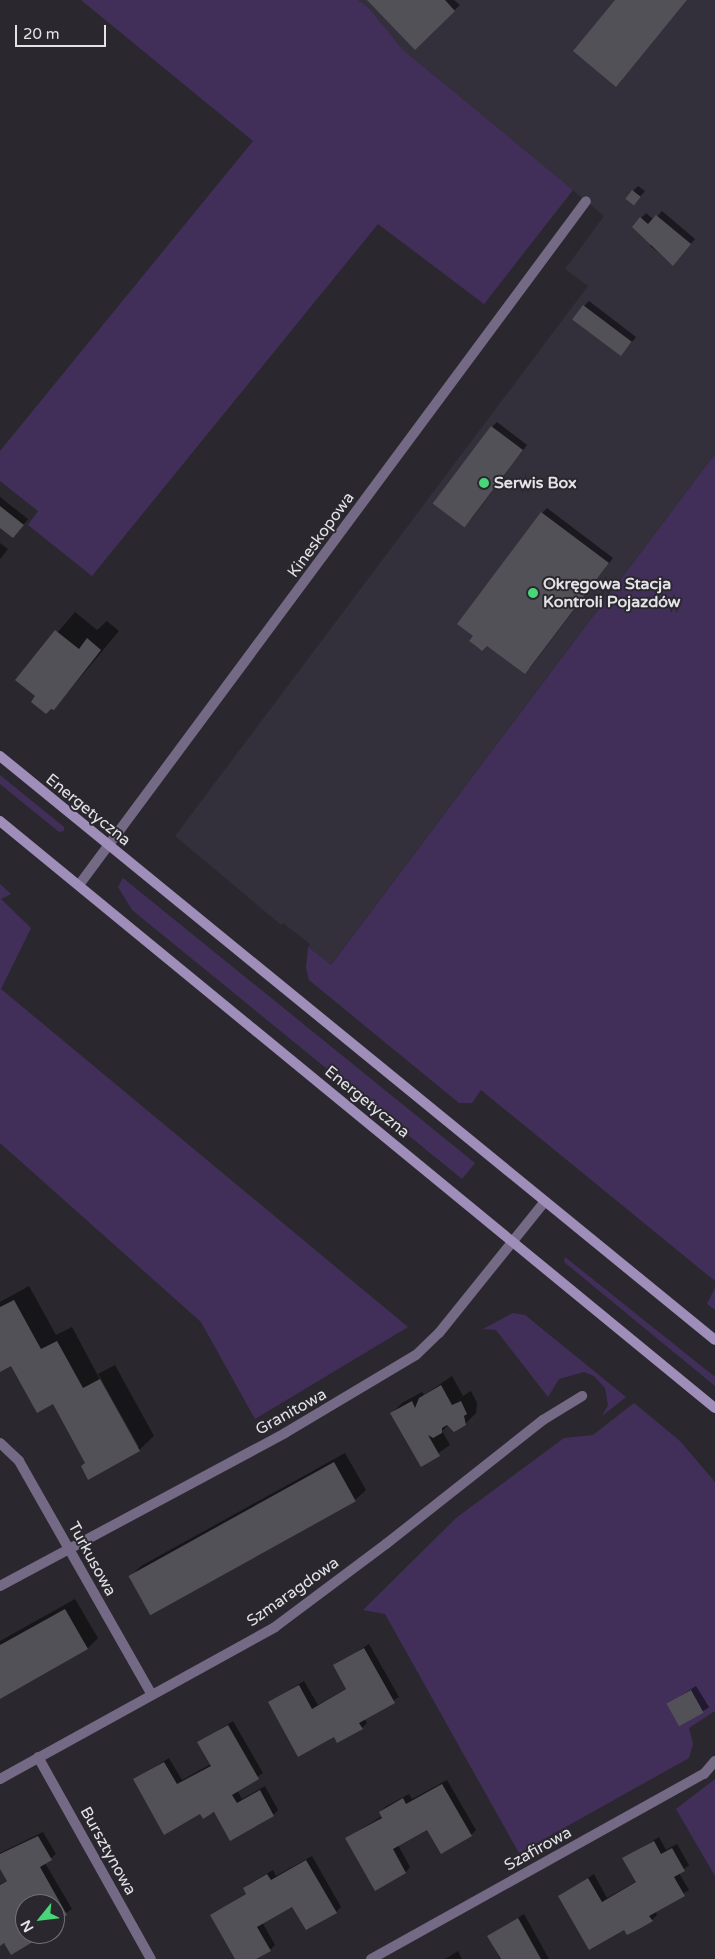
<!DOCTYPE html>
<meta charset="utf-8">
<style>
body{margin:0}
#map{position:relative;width:715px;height:1959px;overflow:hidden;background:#2a282e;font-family:"Varela Round",sans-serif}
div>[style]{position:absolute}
.built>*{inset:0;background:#332f3b}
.green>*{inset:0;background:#412f5a}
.shadow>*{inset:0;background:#0007;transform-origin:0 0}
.building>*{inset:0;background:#535158;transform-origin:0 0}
.street>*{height:10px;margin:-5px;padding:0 5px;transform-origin:5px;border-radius:5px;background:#746a85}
.secondary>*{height:10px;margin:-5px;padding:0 5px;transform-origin:5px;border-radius:5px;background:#9e8eb9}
.dots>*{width:14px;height:14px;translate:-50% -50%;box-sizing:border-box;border:2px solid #2a282e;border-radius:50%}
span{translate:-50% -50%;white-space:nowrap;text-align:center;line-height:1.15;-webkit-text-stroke:4px #2a282e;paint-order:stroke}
.poi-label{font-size:16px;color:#e3e2e6;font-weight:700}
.left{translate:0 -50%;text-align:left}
.street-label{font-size:16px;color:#e3e2e6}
.north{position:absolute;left:15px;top:1894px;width:50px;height:50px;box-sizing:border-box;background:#2a282e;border:1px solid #747278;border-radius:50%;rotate:241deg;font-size:14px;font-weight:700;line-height:20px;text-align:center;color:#e3e2e6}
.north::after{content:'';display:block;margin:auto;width:18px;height:22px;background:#47d779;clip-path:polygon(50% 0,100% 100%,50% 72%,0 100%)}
.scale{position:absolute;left:15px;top:25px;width:91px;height:22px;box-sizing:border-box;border:2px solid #e3e2e6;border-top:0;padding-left:6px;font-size:15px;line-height:18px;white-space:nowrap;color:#e3e2e6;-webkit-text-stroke:4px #2a282e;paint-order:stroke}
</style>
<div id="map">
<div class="built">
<i style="clip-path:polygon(358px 0,715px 0,715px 454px,330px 966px,308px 947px,310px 944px,283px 923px,281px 925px,175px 836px,588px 286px,565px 269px,604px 216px,402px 49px,368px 7px)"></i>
</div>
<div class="green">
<i style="clip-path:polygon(81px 0,358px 0,368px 7px,402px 49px,573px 190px,484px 304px,378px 224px,92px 576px,28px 525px,38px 511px,0 481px,0 451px,253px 141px)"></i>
<i style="clip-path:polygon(715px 454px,715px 1281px,481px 1090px,472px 1103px,459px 1103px,309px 980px,306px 967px,308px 947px,331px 965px)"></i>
<i style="clip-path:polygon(0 775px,64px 827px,64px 831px,59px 832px,0 784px)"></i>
<i style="clip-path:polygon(123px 878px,475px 1163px,462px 1179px,132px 910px,118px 887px)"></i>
<i style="clip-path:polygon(0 884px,11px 894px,1px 899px,31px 928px,1px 989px,408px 1327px,255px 1419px,201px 1322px,0 1143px)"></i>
<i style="clip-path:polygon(565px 1257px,715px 1377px,715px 1386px,564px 1262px)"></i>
<i style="clip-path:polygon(715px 1288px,715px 1310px,707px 1304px)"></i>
<i style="clip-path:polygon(513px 1313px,525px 1315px,626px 1397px,602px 1416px,608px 1405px,605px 1388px,594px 1376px,584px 1372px,559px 1379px,548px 1397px,496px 1330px,483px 1329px)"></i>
<i style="clip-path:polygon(634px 1403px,680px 1441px,715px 1482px,715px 1711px,689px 1728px,693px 1744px,689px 1758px,519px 1853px,385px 1614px,363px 1610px,456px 1518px,564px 1438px,593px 1435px)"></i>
<i style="clip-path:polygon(715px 1779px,715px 1876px,676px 1809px)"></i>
</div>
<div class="shadow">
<i style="clip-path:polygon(369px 0,454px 0,460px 5px,415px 48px)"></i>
<i style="clip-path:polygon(616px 0,687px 0,616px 85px)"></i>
<i style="clip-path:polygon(638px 186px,645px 191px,639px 198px,627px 197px)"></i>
<i style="clip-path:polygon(662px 211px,695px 239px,673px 264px,650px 246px,653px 243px,641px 218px,646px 213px,654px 220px)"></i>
<i style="clip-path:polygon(589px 301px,636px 337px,626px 349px,584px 306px)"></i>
<i style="clip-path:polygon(497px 422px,527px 445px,470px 521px,492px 427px)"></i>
<i style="clip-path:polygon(0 497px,28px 519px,18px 532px,0 527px)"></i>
<i style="clip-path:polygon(547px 508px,613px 558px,530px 668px,542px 513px)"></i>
<i style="clip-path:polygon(0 543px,8px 549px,0 559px)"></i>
<i style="clip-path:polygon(75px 612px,97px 630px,107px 621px,119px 631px,54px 709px,17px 680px)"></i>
<i style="clip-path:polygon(29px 1286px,56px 1335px,72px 1327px,136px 1447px,139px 1447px,98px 1374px,115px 1365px,154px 1436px,139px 1450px,53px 1403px,11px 1365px,0 1371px,0 1302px)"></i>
<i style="clip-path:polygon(452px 1376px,463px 1396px,471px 1391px,477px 1403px,476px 1413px,465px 1424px,448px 1425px,442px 1431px,450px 1445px,421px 1465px,392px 1413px,402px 1403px,422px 1392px,424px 1395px)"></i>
<i style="clip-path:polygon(345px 1453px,366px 1490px,355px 1500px,131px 1576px,141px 1566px)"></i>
<i style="clip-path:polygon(75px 1599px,98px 1638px,88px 1648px,0 1697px,0 1641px)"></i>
<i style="clip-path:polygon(369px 1644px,399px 1697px,364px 1718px,367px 1723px,362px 1728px,335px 1735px,269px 1703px,304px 1681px,318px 1705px,347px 1688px,335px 1666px)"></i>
<i style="left:696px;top:1686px;width:25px;height:33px;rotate:58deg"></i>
<i style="clip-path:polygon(233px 1721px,263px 1773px,237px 1790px,242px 1799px,265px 1786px,278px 1810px,273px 1815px,200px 1813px,135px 1779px,169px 1758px,182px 1780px,211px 1764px,199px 1742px)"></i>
<i style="clip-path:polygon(447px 1780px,476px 1830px,471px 1835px,428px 1829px,398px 1845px,410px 1867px,406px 1872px,347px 1838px,382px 1816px,380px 1812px,385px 1807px,409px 1794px,412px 1799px)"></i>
<i style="clip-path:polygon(43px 1832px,56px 1854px,45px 1863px,72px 1909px,55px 1920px,55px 1904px,25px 1904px,25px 1934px,40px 1934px,35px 1939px,0 1944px,0 1884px,8px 1880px,0 1867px,0 1853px)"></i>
<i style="clip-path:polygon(659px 1837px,666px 1850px,677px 1844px,689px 1865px,679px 1873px,689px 1890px,655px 1911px,657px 1915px,652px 1920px,625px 1928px,559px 1896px,594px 1874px,607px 1898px,637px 1881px,624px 1859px)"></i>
<i style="clip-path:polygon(312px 1856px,341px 1907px,336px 1912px,293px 1905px,262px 1922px,275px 1945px,270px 1950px,253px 1959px,236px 1959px,212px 1915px,247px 1893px,244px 1889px,249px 1884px,273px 1870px,276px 1876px)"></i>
<i style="clip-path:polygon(524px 1914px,549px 1959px,500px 1959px,489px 1936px)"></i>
<i style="clip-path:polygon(458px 1951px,462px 1959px,445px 1959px)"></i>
</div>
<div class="building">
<i style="clip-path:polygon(367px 0,445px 0,455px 11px,415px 50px)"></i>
<i style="clip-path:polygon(615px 0,687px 0,616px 87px,573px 51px)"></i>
<i style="left:632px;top:190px;width:11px;height:11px;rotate:38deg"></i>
<i style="clip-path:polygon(656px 215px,691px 244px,673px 266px,632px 227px,640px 217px,648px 224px)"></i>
<i style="left:583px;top:305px;width:61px;height:18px;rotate:37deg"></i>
<i style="left:491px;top:426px;width:40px;height:97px;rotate:37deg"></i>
<i style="clip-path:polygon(0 506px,24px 525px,13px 538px,0 528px)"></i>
<i style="clip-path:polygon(541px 512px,609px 563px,525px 674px,487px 646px,482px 651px,476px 646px,469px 641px,473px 636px,457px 624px)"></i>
<i style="clip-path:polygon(55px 630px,79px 649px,87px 638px,101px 650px,54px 710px,51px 709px,46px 714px,31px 702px,35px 696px,15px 680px)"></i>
<i style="clip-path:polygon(14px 1300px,41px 1349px,57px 1341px,83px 1388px,100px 1379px,140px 1451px,88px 1480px,81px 1466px,85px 1463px,53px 1404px,37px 1413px,11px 1366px,0 1372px,0 1307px)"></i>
<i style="clip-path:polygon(441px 1385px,452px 1405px,461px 1401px,467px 1414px,464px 1416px,466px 1425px,454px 1432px,447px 1425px,442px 1428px,442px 1433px,433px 1438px,428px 1435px,440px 1456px,421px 1467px,390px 1413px,412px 1401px,415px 1408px,419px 1398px)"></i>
<i style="left:334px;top:1462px;width:45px;height:235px;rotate:61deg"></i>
<i style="clip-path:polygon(65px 1609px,88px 1649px,0 1699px,0 1645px)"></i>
<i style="clip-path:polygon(364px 1648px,395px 1703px,359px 1723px,363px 1729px,337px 1743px,334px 1737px,298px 1757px,268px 1702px,299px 1685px,312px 1709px,346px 1689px,333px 1665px)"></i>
<i style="left:691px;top:1690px;width:26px;height:28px;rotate:61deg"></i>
<i style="clip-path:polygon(228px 1725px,259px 1779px,232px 1795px,237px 1803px,260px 1790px,274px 1816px,230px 1841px,214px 1812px,203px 1819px,200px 1814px,164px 1835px,133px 1779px,164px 1762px,177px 1784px,211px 1766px,197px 1742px)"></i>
<i style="clip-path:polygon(442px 1784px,472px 1836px,441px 1854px,427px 1830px,393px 1849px,406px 1873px,375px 1891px,345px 1838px,382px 1818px,379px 1812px,403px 1798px,406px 1804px)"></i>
<i style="clip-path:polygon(38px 1836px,52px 1860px,40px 1867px,67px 1915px,55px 1922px,55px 1904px,25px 1904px,25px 1934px,33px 1934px,36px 1940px,11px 1955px,4px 1943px,0 1946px,0 1885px,7px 1881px,0 1869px,0 1854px)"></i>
<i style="clip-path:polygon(654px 1841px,661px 1854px,672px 1848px,685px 1871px,674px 1877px,685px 1896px,649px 1916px,653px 1921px,639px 1929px,627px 1935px,624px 1930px,589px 1950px,558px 1896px,588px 1878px,602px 1902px,636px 1882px,622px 1858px)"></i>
<i style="clip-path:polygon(306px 1860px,337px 1913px,306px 1930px,292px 1907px,257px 1927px,271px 1951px,256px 1959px,235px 1959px,210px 1915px,246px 1894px,243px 1888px,267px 1874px,271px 1880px)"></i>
<i style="clip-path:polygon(518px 1918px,541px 1959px,501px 1959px,487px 1936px)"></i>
</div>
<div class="street">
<i style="left:79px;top:885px;width:851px;rotate:-53.45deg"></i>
<i style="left:0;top:1443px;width:26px;rotate:43deg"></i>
<i style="left:19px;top:1461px;width:269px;rotate:60.4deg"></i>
<i style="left:0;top:1586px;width:323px;rotate:-28.2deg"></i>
<i style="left:285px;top:1433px;width:152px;rotate:-30.8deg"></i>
<i style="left:416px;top:1355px;width:32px;rotate:-44deg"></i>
<i style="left:439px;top:1333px;width:169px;rotate:-51.2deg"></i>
<i style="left:38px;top:1757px;width:231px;rotate:60.8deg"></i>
<i style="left:0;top:1779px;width:314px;rotate:-28.9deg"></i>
<i style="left:275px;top:1627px;width:139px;rotate:-36.8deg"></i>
<i style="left:386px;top:1544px;width:200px;rotate:-38.3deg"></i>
<i style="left:543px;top:1420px;width:46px;rotate:-31.6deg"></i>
<i style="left:371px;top:1959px;width:381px;rotate:-29.1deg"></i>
<i style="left:704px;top:1774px;width:17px;rotate:-50deg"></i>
</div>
<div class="secondary">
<i style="left:0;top:756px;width:923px;rotate:39.24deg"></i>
<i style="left:0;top:821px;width:925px;rotate:39.39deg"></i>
</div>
<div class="dots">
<i style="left:484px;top:483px;background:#47d779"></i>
<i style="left:533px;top:593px;background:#47d779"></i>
</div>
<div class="poi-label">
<span class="left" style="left:494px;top:483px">Serwis Box</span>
<span class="left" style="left:543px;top:593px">Okręgowa Stacja<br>Kontroli Pojazdów</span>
</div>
<div class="street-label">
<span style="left:321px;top:535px;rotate:-54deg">Kineskopowa</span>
<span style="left:88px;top:810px;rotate:39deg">Energetyczna</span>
<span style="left:367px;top:1102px;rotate:39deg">Energetyczna</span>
<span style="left:291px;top:1412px;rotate:-29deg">Granitowa</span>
<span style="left:92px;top:1559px;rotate:61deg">Turkusowa</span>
<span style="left:293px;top:1592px;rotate:-35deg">Szmaragdowa</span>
<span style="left:538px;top:1849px;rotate:-29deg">Szafirowa</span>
<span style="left:108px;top:1851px;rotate:61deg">Bursztynowa</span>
</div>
<div class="north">N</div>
<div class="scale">20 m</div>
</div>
